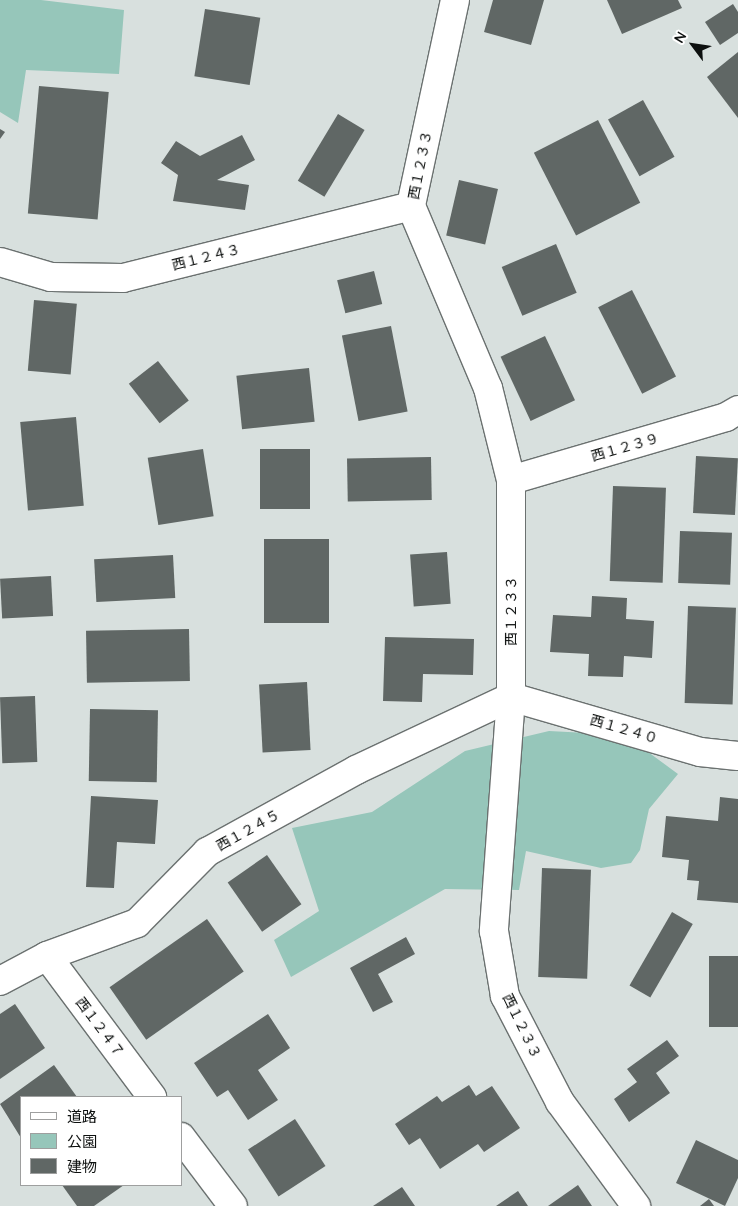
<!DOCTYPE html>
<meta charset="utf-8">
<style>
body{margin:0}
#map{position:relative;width:738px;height:1206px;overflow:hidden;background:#d8e0de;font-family:Quicksand,"Noto Sans JP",sans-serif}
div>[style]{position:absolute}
.green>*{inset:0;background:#96c6ba}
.building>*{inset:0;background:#606765;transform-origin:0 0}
.roads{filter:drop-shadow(1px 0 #6b7170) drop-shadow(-1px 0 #6b7170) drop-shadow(0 1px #6b7170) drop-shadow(0 -1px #6b7170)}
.minor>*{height:28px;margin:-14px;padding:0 14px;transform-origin:14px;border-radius:14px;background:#fff}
span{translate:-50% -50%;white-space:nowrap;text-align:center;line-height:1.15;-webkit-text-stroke:4px #fff;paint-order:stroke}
.street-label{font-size:14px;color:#0d100f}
.legend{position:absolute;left:20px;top:1096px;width:162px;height:90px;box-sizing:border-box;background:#fff;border:1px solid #9e9f9f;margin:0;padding:6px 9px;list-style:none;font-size:15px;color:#0d100f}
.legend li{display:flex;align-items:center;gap:10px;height:25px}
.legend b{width:25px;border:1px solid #9e9f9f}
.north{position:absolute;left:668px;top:20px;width:50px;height:50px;-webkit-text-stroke:4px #fff;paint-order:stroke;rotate:301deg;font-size:14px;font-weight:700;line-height:20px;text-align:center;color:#0d100f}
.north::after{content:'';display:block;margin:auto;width:18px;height:22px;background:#0d100f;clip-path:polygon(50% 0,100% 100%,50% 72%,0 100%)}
</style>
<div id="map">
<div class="green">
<i style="clip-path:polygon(0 0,41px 0,124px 10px,119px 74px,26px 70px,18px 123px,0 112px)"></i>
<i style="clip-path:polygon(549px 731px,606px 734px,644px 749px,678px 774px,649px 809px,640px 850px,631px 863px,601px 868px,526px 851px,519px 890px,445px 889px,291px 977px,274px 940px,319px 911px,292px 828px,372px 812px,465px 751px)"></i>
</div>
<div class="building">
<i style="clip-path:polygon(493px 0,544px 0,531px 45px,484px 32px)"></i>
<i style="clip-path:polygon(607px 0,678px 0,682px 8px,622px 34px)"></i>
<i style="clip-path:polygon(733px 4px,738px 12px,738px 33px,720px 45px,705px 22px)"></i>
<i style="left:205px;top:9px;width:56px;height:68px;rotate:9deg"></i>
<i style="clip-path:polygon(738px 52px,738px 118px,707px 77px)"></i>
<i style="left:39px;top:86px;width:70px;height:128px;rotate:5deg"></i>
<i style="left:643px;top:100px;width:65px;height:40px;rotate:61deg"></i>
<i style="left:338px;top:114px;width:31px;height:78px;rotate:31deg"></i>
<i style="left:598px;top:120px;width:93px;height:72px;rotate:63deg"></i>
<i style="clip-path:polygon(0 129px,5px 132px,0 139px)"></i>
<i style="clip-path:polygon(242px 135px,255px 160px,217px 180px,249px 185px,245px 210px,173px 201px,178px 175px,161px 163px,176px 141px,200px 156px)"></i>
<i style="left:459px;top:180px;width:40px;height:57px;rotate:13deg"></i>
<i style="left:556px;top:244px;width:53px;height:59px;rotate:67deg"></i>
<i style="left:374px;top:271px;width:34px;height:38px;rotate:76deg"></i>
<i style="left:632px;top:290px;width:97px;height:38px;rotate:63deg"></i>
<i style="left:34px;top:300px;width:43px;height:71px;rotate:5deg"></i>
<i style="left:391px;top:326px;width:87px;height:50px;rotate:79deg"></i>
<i style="left:545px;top:336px;width:71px;height:49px;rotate:65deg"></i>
<i style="left:158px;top:361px;width:50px;height:37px;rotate:52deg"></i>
<i style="left:309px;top:368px;width:54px;height:73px;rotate:84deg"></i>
<i style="left:76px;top:417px;width:89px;height:56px;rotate:85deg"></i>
<i style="left:203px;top:449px;width:68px;height:56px;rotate:81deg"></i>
<i style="left:310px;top:449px;width:60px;height:50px;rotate:90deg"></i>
<i style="left:696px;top:456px;width:42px;height:57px;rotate:3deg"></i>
<i style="left:431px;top:457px;width:43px;height:84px;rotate:89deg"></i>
<i style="left:613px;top:486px;width:53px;height:95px;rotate:2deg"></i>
<i style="left:680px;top:531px;width:52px;height:52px;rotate:2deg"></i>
<i style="left:264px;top:539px;width:65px;height:84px"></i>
<i style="left:447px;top:552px;width:52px;height:37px;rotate:86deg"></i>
<i style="left:173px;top:555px;width:43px;height:79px;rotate:87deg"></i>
<i style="left:51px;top:576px;width:40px;height:51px;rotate:87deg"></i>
<i style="clip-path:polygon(592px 596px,627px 598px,626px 619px,654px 621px,652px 658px,624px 656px,623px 677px,588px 676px,589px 654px,550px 652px,553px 615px,591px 617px)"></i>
<i style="left:688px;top:606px;width:48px;height:97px;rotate:2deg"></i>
<i style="left:189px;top:629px;width:52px;height:103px;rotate:89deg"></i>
<i style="clip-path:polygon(385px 637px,474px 639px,473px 675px,423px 674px,422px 702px,383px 701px)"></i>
<i style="left:307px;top:682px;width:68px;height:48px;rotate:87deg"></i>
<i style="left:35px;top:696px;width:66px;height:35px;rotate:88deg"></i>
<i style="left:90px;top:709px;width:68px;height:72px;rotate:1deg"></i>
<i style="clip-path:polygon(91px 796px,158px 800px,155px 844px,117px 842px,114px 888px,86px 887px)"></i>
<i style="clip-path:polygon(720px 797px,738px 799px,738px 903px,697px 900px,699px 881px,687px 880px,689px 860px,662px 857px,666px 816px,718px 821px)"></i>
<i style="left:267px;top:855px;width:60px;height:48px;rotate:55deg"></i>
<i style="left:542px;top:868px;width:49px;height:109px;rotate:2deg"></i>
<i style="left:672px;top:912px;width:24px;height:85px;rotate:30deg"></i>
<i style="left:207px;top:919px;width:64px;height:119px;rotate:55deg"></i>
<i style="clip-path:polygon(406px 937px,415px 954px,378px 974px,393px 1002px,373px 1012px,350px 968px)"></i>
<i style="left:709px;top:956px;width:29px;height:71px"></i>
<i style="clip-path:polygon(15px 1004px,45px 1048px,0 1079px,0 1014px)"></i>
<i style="clip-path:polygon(268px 1014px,290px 1048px,258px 1070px,278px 1100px,248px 1120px,228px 1090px,217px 1097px,194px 1063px)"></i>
<i style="clip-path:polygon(667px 1040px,679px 1056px,656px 1073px,670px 1093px,629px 1122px,614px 1099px,637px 1082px,627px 1069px)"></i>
<i style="clip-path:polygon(54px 1065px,77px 1097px,21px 1097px,21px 1138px,0 1104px)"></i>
<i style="clip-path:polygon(469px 1085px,476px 1096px,492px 1086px,520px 1128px,484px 1152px,478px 1144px,440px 1169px,420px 1138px,409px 1145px,395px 1124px,437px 1096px,442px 1102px)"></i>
<i style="left:295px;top:1119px;width:56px;height:56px;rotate:57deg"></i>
<i style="clip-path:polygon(696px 1140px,738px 1160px,738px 1178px,725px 1206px,676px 1183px)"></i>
<i style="clip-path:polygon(62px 1185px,124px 1185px,94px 1206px,77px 1206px)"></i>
<i style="clip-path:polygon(578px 1185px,592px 1206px,548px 1206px)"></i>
<i style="clip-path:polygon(402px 1187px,415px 1206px,373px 1206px)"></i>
<i style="clip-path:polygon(518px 1191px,528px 1206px,496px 1206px)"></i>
<i style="clip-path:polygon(709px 1199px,714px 1206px,700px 1206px)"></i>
</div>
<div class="roads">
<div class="minor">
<i style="left:455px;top:0;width:211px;rotate:102.1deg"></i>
<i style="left:411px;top:206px;width:198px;rotate:67.1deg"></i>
<i style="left:488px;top:388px;width:95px;rotate:76deg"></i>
<i style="left:511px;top:480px;width:217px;rotate:90deg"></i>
<i style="left:511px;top:697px;width:235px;rotate:94.2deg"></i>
<i style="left:494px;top:931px;width:66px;rotate:80.4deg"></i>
<i style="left:505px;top:996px;width:119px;rotate:62.6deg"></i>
<i style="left:560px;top:1102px;width:129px;rotate:53.8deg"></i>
<i style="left:0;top:262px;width:53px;rotate:16.4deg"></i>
<i style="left:51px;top:277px;width:72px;rotate:0.8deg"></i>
<i style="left:123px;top:278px;width:297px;rotate:-14deg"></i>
<i style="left:511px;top:480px;width:224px;rotate:-16.3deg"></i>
<i style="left:726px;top:417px;width:14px;rotate:-30deg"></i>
<i style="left:47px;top:956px;width:176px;rotate:53.3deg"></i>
<i style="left:0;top:981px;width:53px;rotate:-28deg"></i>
<i style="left:47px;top:956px;width:96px;rotate:-20.1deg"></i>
<i style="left:137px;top:923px;width:100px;rotate:-45.4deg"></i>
<i style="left:207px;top:852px;width:170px;rotate:-28.8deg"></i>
<i style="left:356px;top:770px;width:171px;rotate:-25.2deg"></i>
<i style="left:511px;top:697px;width:197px;rotate:16.2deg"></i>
<i style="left:700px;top:752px;width:38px;rotate:6deg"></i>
<i style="left:181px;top:1137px;width:86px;rotate:53deg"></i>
</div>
</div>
<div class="street-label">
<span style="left:420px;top:165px;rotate:-79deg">西１２３３</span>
<span style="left:206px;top:257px;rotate:-14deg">西１２４３</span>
<span style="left:625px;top:447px;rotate:-16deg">西１２３９</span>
<span style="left:511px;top:611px;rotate:-90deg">西１２３３</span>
<span style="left:624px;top:729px;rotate:16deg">西１２４０</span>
<span style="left:248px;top:830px;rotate:-29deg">西１２４５</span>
<span style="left:522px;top:1026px;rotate:64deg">西１２３３</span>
<span style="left:100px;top:1027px;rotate:53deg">西１２４７</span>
</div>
<ul class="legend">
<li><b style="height:6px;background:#fff"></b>道路</li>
<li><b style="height:14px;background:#96c6ba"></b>公園</li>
<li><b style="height:14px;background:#606765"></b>建物</li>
</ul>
<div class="north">N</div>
</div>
